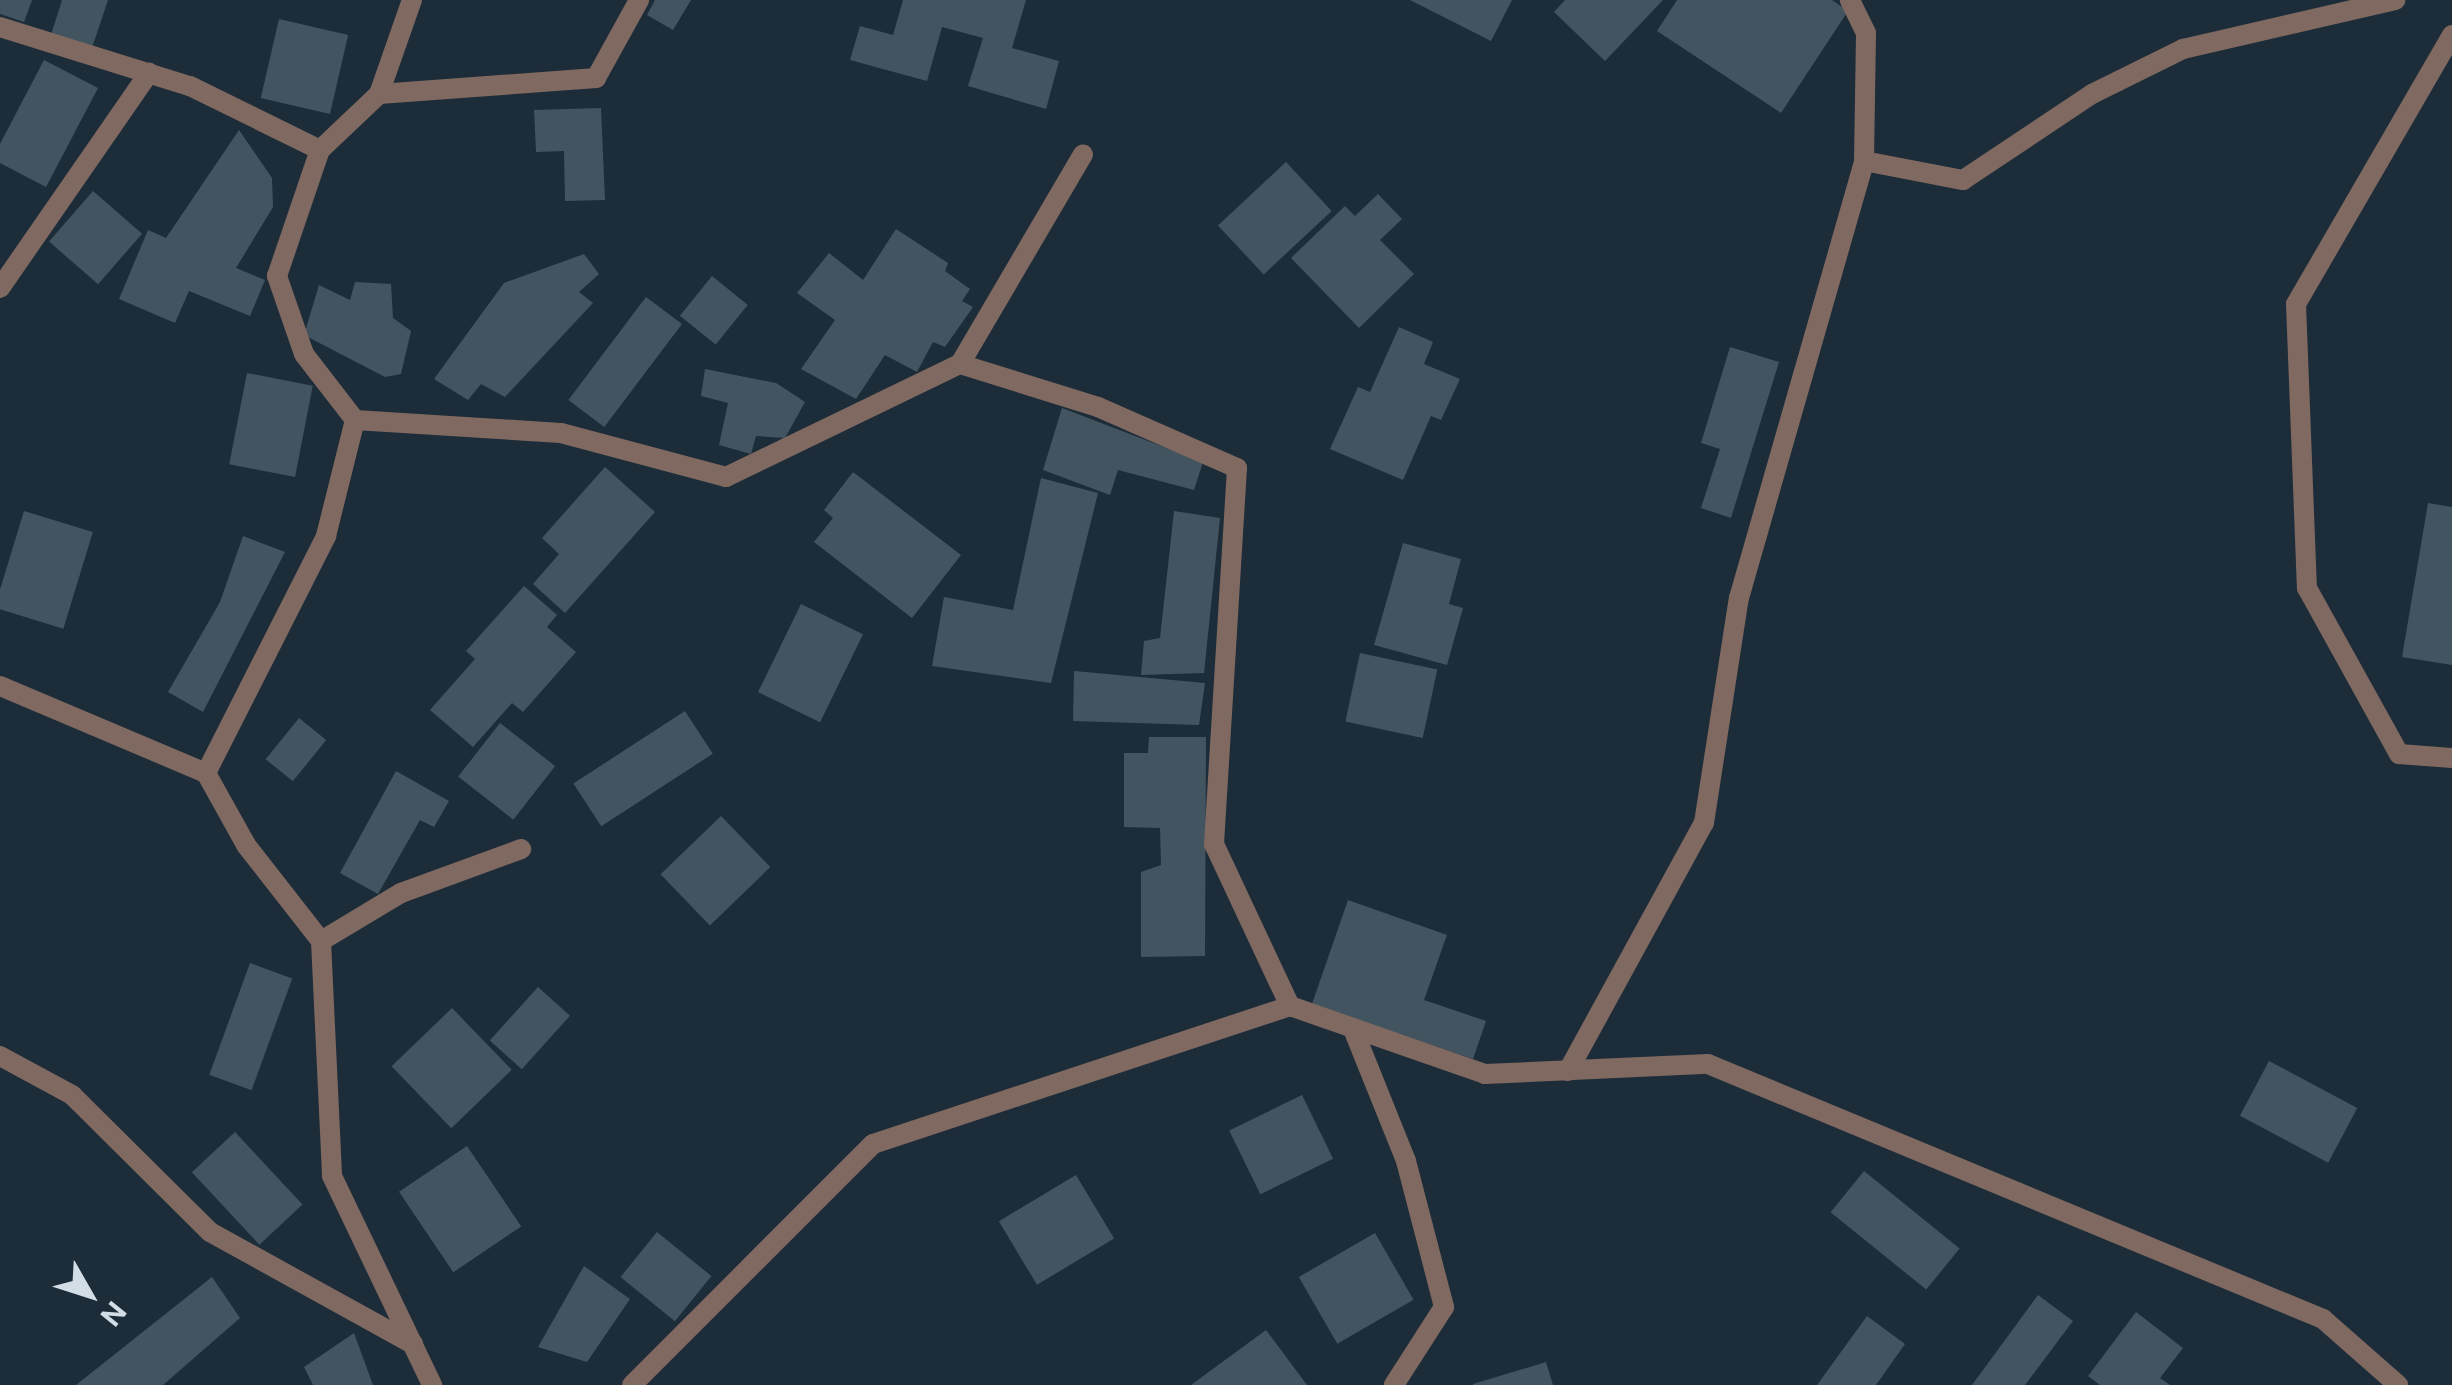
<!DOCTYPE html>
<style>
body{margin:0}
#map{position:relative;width:2452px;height:1385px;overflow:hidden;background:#1d2c39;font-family:"Public Sans",sans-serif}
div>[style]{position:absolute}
.building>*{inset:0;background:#435461;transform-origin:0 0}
.lane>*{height:20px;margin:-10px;padding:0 10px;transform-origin:10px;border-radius:10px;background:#7f6960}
.street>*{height:20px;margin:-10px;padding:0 10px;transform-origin:10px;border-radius:10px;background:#7f6960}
span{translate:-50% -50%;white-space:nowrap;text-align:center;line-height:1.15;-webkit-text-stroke:10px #1d2c39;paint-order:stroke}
.north{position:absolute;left:40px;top:1245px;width:100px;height:100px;-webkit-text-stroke:8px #1d2c39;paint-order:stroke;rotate:129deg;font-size:28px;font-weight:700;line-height:40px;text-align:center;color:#d3dde5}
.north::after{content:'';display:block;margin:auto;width:35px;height:45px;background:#d3dde5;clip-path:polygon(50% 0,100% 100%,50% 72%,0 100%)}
</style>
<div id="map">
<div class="building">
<i style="clip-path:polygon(0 0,32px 0,24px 22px,0 14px)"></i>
<i style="clip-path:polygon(62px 0,108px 0,92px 48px,51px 35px)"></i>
<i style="clip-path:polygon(655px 0,691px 0,673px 30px,647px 15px)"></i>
<i style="clip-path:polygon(903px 0,1026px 0,1012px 48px,1059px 61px,1046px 109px,968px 86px,983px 38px,942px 27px,927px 81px,850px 60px,860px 26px,893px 35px)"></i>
<i style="clip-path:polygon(1410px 0,1512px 0,1491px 41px)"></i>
<i style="clip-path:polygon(1565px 0,1663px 0,1605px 61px,1554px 12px)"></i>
<i style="clip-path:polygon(1677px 0,1832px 0,1848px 11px,1781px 113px,1657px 31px)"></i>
<i style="left:279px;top:19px;width:71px;height:81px;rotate:13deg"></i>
<i style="clip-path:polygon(44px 60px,98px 88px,46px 187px,0 163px,0 144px)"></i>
<i style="clip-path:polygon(601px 108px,605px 200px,565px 201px,564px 151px,536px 152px,534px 110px)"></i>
<i style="clip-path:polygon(239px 130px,272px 178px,273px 207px,236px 268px,265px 280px,250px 316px,189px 291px,175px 323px,119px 299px,148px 230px,166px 238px)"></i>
<i style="left:1286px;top:162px;width:67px;height:93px;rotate:47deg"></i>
<i style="left:93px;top:191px;width:65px;height:67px;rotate:41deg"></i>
<i style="clip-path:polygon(1378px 194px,1402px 219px,1380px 240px,1414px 274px,1359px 328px,1291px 258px,1345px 206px,1355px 216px)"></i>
<i style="clip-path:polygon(896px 229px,948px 263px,945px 271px,970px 289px,962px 301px,973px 307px,945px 347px,933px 342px,917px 372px,885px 355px,856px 399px,801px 369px,835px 320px,797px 293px,829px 253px,863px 280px)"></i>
<i style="clip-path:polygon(584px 254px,599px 274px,579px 292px,593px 303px,505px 397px,481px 384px,468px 400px,434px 379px,504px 283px)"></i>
<i style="left:712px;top:276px;width:46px;height:51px;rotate:39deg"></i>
<i style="clip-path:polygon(355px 282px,391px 284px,393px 318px,411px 331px,401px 374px,385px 377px,304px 335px,319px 285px,350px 300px)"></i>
<i style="left:646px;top:297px;width:45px;height:129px;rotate:37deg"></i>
<i style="clip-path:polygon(1399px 327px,1433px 342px,1424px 364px,1460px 379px,1441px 420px,1431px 416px,1403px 480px,1330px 449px,1358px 387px,1370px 392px)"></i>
<i style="clip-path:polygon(1730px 347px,1779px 362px,1731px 518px,1701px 508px,1720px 449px,1701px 443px)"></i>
<i style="clip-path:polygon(705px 369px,776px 383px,805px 402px,785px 438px,756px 436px,751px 454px,719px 445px,728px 403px,701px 396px)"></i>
<i style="left:247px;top:373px;width:67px;height:93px;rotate:11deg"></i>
<i style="clip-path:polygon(1062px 408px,1203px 462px,1194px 490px,1118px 470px,1110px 495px,1043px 470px)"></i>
<i style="clip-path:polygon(605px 467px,655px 512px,565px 613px,533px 584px,559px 554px,542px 538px)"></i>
<i style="clip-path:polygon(853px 472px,961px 555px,912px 618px,814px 542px,833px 518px,824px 510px)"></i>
<i style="clip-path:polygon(1041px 478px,1098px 493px,1051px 683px,932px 666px,944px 597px,1013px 610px)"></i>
<i style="clip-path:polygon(2428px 503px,2452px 507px,2452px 665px,2402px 657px)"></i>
<i style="left:24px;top:511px;width:72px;height:101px;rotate:17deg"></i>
<i style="clip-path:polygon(1174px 511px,1220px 518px,1204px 673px,1141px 675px,1144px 641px,1160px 638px)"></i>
<i style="clip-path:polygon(243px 536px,285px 552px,203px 712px,168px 692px,220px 602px)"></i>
<i style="clip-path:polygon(1403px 543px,1461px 559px,1449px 604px,1463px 608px,1447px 665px,1374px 645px)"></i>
<i style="clip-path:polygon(524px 586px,557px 615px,547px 627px,576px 652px,523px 712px,512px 703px,473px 747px,430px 710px,475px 659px,466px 651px)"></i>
<i style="left:801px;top:604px;width:69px;height:98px;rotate:26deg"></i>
<i style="left:1360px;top:653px;width:79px;height:70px;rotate:12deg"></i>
<i style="clip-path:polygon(1074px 671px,1205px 683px,1199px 725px,1073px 721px)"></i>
<i style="left:685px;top:711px;width:51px;height:133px;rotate:57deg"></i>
<i style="left:299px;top:718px;width:35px;height:53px;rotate:39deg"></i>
<i style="left:500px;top:723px;width:70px;height:68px;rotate:38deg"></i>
<i style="clip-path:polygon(1149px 737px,1206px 737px,1205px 956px,1141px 957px,1141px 872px,1161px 865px,1160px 828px,1124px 827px,1124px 753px,1148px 753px)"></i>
<i style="clip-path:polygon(396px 771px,449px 801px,434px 827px,420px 820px,378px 894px,340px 873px)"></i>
<i style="left:721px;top:816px;width:71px;height:84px;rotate:46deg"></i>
<i style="clip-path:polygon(1348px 900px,1447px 935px,1424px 1000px,1486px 1021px,1473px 1059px,1312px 1004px)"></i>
<i style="left:250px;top:963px;width:45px;height:119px;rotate:20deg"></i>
<i style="left:538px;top:987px;width:43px;height:72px;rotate:42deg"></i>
<i style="left:452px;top:1008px;width:86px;height:84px;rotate:46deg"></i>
<i style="left:2269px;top:1061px;width:100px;height:62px;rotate:28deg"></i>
<i style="left:1302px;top:1095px;width:71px;height:81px;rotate:64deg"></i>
<i style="left:235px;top:1132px;width:99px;height:59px;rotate:47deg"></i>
<i style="left:467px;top:1146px;width:97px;height:82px;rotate:56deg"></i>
<i style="left:1864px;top:1171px;width:123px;height:53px;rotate:39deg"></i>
<i style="left:1076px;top:1175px;width:74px;height:90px;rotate:59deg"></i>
<i style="left:657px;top:1232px;width:70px;height:58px;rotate:39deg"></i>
<i style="left:1375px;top:1233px;width:77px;height:88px;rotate:60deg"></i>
<i style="clip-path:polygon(584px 1266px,630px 1299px,587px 1362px,538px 1347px)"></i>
<i style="clip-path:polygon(212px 1277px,240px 1318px,163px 1385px,76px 1385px)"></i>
<i style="clip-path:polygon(2038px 1295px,2073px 1321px,2025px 1385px,1972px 1385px)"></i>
<i style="clip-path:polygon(2136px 1312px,2183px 1348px,2160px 1378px,2170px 1385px,2100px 1385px,2088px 1376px)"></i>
<i style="clip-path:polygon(1867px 1316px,1905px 1344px,1876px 1385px,1817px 1385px)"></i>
<i style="clip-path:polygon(1266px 1330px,1307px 1385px,1191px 1385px)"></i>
<i style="clip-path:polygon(354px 1333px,373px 1385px,313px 1385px,304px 1367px)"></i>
<i style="clip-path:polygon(1546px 1362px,1553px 1385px,1473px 1385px,1473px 1384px)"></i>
</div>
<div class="lane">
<i style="left:0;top:1056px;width:82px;rotate:28.4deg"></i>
<i style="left:72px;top:1095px;width:194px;rotate:44.8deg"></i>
<i style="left:210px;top:1232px;width:232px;rotate:28.9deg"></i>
</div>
<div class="street">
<i style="left:0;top:27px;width:199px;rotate:17.3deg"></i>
<i style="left:190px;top:86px;width:145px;rotate:26.2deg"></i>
<i style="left:2452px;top:35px;width:311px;rotate:120.1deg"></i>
<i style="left:2296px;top:304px;width:284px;rotate:87.8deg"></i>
<i style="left:2307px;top:588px;width:190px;rotate:61deg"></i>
<i style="left:2399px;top:754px;width:53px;rotate:4.3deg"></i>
<i style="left:379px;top:94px;width:218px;rotate:-4.2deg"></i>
<i style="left:596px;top:78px;width:89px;rotate:-61.1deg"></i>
<i style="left:1864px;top:161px;width:101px;rotate:10.9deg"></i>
<i style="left:1963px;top:180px;width:155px;rotate:-33.7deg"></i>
<i style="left:2092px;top:94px;width:102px;rotate:-26.3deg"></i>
<i style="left:2183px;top:49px;width:218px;rotate:-13deg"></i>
<i style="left:0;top:288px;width:262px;rotate:-55.3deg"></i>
<i style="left:960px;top:364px;width:145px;rotate:17.3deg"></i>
<i style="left:1098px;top:407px;width:152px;rotate:23.7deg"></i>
<i style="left:1237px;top:468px;width:377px;rotate:93.5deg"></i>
<i style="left:1214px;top:844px;width:179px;rotate:64.9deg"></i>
<i style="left:355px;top:420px;width:206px;rotate:3.6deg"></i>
<i style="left:561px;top:433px;width:171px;rotate:14.9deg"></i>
<i style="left:726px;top:477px;width:260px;rotate:-25.8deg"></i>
<i style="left:960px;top:364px;width:243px;rotate:-59.6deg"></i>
<i style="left:0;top:686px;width:224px;rotate:22.9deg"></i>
<i style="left:206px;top:773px;width:82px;rotate:60.9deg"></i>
<i style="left:246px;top:845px;width:122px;rotate:52deg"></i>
<i style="left:321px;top:941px;width:235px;rotate:87.3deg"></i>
<i style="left:332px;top:1176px;width:232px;rotate:64.4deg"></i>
<i style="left:206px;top:773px;width:266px;rotate:-63.1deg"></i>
<i style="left:326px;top:536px;width:120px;rotate:-76deg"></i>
<i style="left:355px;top:420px;width:83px;rotate:-127.7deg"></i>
<i style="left:304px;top:354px;width:83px;rotate:-109.1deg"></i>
<i style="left:277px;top:276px;width:133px;rotate:-71.2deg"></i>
<i style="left:320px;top:150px;width:81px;rotate:-43.5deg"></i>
<i style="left:379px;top:94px;width:100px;rotate:-70.7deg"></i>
<i style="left:321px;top:941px;width:93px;rotate:-31deg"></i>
<i style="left:401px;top:893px;width:128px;rotate:-20.1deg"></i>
<i style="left:1355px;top:1034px;width:137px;rotate:68.1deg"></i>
<i style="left:1406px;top:1161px;width:151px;rotate:75.4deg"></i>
<i style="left:1444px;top:1307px;width:93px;rotate:122.7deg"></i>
<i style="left:1568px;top:1071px;width:283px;rotate:-61.3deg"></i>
<i style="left:1704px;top:823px;width:228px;rotate:-81.2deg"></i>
<i style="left:1739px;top:598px;width:455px;rotate:-74deg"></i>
<i style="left:1864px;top:161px;width:128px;rotate:-89.1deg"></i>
<i style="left:1866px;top:33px;width:37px;rotate:-116deg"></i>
<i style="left:632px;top:1385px;width:341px;rotate:-45deg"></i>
<i style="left:873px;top:1144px;width:439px;rotate:-18.3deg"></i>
<i style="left:1290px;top:1006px;width:207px;rotate:19.2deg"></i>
<i style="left:1485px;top:1074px;width:223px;rotate:-2.6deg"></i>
<i style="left:1708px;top:1064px;width:666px;rotate:22.52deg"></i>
<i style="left:2323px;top:1319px;width:100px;rotate:41.3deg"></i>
</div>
<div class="north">N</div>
</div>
